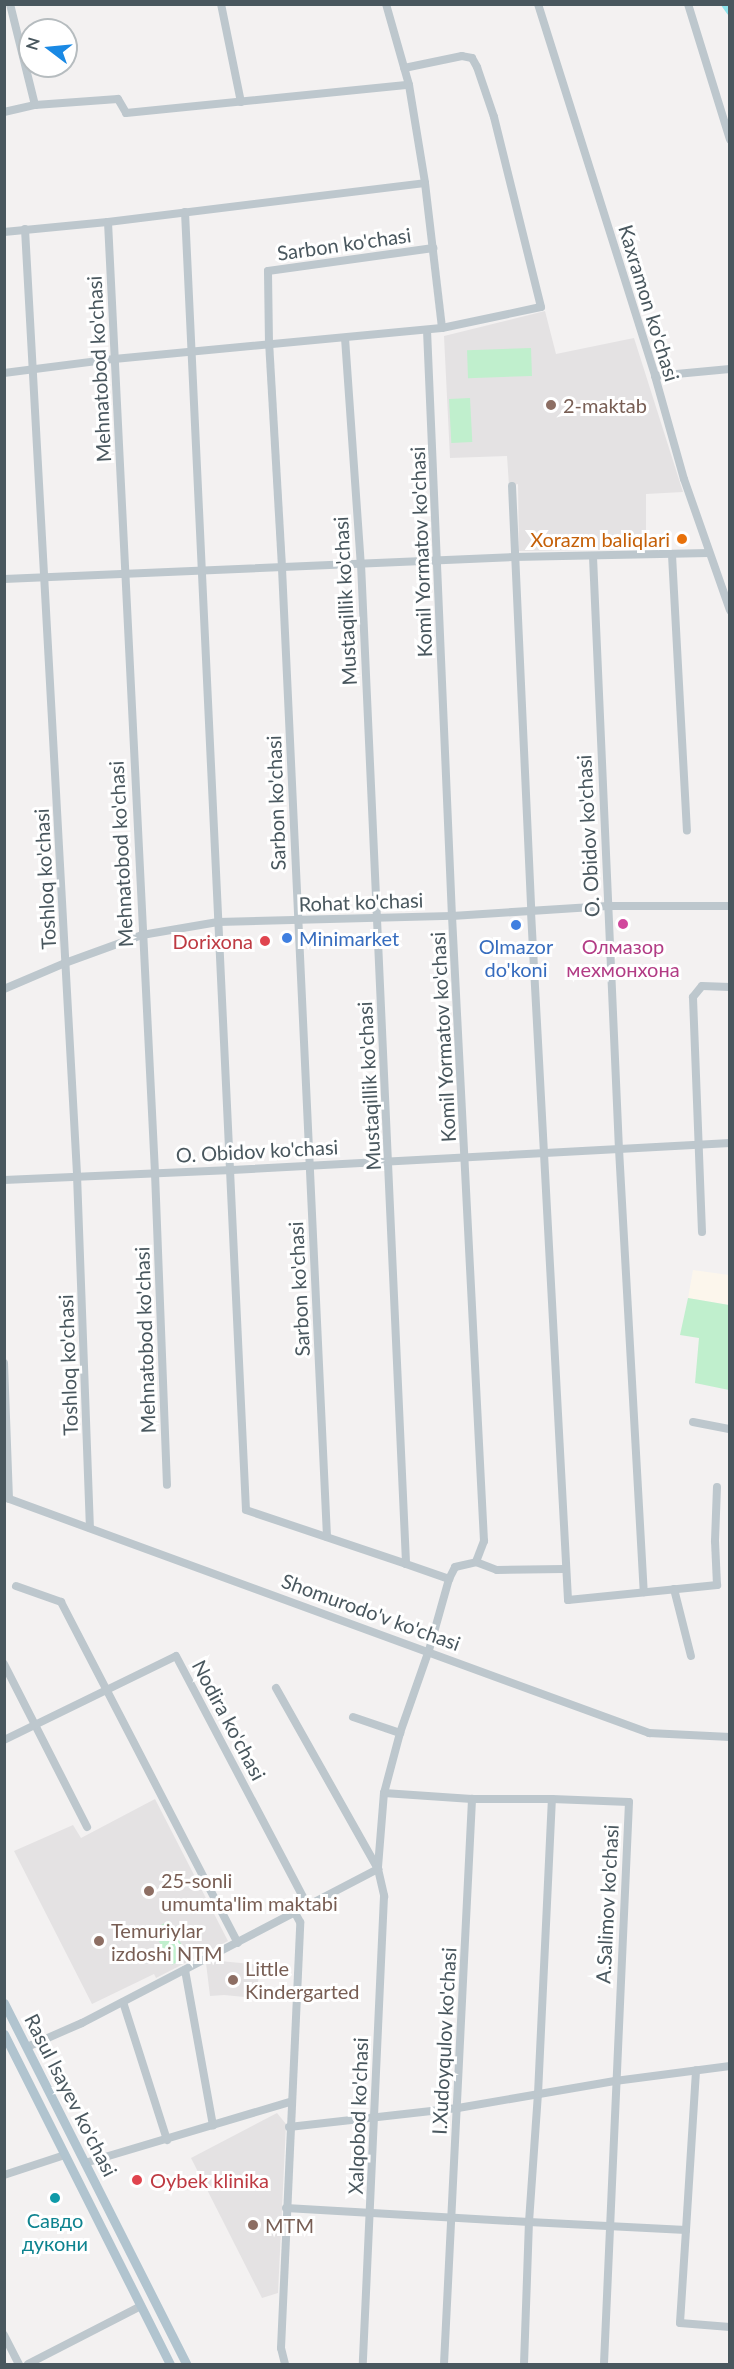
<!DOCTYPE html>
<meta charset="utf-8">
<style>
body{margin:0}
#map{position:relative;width:734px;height:2369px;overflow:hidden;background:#f3f1f1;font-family:Lato,sans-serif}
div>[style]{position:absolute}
.commercial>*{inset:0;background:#fcf6ec}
.education>*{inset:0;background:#e4e2e3}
.green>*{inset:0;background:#c0efcd;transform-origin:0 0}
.canal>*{height:8px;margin:-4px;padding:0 4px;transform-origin:4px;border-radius:4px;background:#8ee3ec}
.minor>*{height:8px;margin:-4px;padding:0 4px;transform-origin:4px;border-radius:4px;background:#bdc7cd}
.major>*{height:9px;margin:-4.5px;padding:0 4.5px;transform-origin:4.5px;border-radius:4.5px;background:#b1c4cf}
.dots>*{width:16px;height:16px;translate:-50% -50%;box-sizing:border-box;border:3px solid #fff;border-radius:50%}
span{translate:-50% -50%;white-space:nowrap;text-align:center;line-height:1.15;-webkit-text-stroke:6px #fff;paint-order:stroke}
.street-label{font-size:20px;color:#49575e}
.education-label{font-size:20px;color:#785e54}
.left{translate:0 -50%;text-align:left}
.food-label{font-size:20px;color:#c56008}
.right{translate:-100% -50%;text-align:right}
.shop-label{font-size:20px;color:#366cbe}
.health-label{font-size:20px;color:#be3a42}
.hotel-label{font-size:20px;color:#b23c85}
.culture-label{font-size:20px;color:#0d838f}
.frame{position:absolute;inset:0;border:6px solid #49575e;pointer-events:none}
.north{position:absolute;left:18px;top:18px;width:60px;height:60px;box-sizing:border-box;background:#fff;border:2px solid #b6bcbf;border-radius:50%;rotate:286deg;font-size:16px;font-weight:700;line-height:24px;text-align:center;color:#49575e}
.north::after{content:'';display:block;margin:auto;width:21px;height:27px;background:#1a89e4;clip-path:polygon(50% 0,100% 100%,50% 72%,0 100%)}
</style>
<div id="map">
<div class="commercial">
<i style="clip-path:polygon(693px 1270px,729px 1275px,729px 1305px,688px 1298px)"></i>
</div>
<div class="education">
<i style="clip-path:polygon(545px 311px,556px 354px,634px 338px,683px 492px,646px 494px,646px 549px,519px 551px,518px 484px,509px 486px,507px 456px,450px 458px,444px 336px)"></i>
<i style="clip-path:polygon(155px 1799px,228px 1941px,156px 1978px,154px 1974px,92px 2004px,14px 1851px,73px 1825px,81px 1838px)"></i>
<i style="clip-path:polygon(220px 1961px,261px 1965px,255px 1998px,224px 1995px,210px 1996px,206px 1963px)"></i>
<i style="clip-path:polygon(277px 2113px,286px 2124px,278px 2293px,262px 2298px,191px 2158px)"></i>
</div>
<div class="green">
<i style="left:531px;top:348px;width:28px;height:64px;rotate:88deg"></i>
<i style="left:470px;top:398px;width:44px;height:21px;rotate:87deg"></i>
<i style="clip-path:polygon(688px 1298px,729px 1305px,729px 1390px,695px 1383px,699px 1338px,680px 1335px)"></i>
<i style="left:168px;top:1921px;width:40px;height:18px;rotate:60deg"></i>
</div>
<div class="canal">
<i style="left:725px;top:4px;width:9px;rotate:54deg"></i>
</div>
<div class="minor">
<i style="left:10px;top:4px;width:104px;rotate:76.1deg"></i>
<i style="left:221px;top:4px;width:100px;rotate:78.5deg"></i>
<i style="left:386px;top:4px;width:84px;rotate:74.1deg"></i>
<i style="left:409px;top:85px;width:99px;rotate:80.7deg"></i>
<i style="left:425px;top:183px;width:146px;rotate:83.3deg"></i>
<i style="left:538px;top:4px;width:390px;rotate:72.5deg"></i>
<i style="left:655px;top:376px;width:107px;rotate:74.3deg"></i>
<i style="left:684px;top:479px;width:139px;rotate:70.7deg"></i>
<i style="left:688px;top:4px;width:142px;rotate:72.8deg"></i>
<i style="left:4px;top:112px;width:32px;rotate:-13deg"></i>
<i style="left:35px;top:105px;width:83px;rotate:-4.1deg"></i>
<i style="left:118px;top:99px;width:16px;rotate:60deg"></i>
<i style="left:126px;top:113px;width:284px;rotate:-5.7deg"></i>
<i style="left:185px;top:212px;width:1299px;rotate:87.31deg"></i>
<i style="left:246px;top:1510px;width:169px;rotate:18.6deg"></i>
<i style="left:108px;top:222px;width:952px;rotate:87.17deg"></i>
<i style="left:155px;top:1173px;width:312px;rotate:87.8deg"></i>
<i style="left:25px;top:229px;width:947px;rotate:86.85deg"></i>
<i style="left:77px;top:1175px;width:353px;rotate:87.9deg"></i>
<i style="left:4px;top:232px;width:104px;rotate:-5.5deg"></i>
<i style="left:108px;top:222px;width:319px;rotate:-7deg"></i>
<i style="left:427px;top:330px;width:587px;rotate:87.56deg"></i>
<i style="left:452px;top:916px;width:626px;rotate:87.07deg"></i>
<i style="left:484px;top:1541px;width:22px;rotate:111deg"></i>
<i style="left:345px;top:338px;width:227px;rotate:86deg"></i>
<i style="left:361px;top:564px;width:1001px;rotate:87.42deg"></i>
<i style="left:406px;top:1564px;width:46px;rotate:19.2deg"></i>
<i style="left:449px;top:1579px;width:74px;rotate:105.7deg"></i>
<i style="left:429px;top:1650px;width:88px;rotate:109.3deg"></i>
<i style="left:400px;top:1733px;width:62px;rotate:104.9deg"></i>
<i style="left:4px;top:373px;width:111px;rotate:-7.3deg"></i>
<i style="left:114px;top:359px;width:329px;rotate:-5.4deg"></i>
<i style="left:442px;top:328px;width:101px;rotate:-12deg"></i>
<i style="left:541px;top:307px;width:196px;rotate:-103.9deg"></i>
<i style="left:494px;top:117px;width:53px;rotate:-108.8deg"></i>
<i style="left:477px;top:67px;width:10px;rotate:-119deg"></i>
<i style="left:472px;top:58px;width:10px;rotate:-169deg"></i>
<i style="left:462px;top:56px;width:59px;rotate:168.3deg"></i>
<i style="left:655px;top:376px;width:75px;rotate:-5.3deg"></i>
<i style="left:512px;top:486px;width:426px;rotate:87.4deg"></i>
<i style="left:531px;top:912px;width:689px;rotate:86.92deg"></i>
<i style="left:568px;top:1600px;width:150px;rotate:-5.7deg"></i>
<i style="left:717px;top:1585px;width:44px;rotate:-92.6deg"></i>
<i style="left:715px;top:1541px;width:54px;rotate:-87.9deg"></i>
<i style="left:672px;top:555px;width:276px;rotate:86.9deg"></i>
<i style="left:593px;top:557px;width:593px;rotate:87.49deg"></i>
<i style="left:619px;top:1149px;width:444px;rotate:86.8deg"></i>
<i style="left:4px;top:579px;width:510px;rotate:-2.47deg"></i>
<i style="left:514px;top:557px;width:195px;rotate:-1.2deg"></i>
<i style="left:4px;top:989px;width:66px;rotate:-23.1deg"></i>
<i style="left:65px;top:963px;width:82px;rotate:-20deg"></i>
<i style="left:142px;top:935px;width:77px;rotate:-9.7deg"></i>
<i style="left:218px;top:922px;width:234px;rotate:-1.5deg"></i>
<i style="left:452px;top:916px;width:156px;rotate:-3.7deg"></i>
<i style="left:608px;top:906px;width:122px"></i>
<i style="left:4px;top:1180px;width:228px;rotate:-2.5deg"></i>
<i style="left:232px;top:1170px;width:499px;rotate:-3.1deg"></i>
<i style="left:702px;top:1232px;width:235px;rotate:-92.2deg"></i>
<i style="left:693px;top:997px;width:14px;rotate:-51deg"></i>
<i style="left:702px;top:986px;width:28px;rotate:2deg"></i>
<i style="left:4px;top:1363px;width:136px;rotate:87.9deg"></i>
<i style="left:693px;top:1422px;width:38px;rotate:11deg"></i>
<i style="left:4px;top:1497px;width:687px;rotate:20.1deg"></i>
<i style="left:649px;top:1733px;width:81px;rotate:2.8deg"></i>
<i style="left:327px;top:1537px;width:971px;rotate:-92.66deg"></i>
<i style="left:282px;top:567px;width:223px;rotate:-93.3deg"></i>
<i style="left:269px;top:344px;width:73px;rotate:-90.8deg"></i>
<i style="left:268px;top:271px;width:167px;rotate:-7.9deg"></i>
<i style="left:449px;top:1579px;width:13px;rotate:-63deg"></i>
<i style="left:455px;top:1567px;width:22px;rotate:-13deg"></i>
<i style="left:476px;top:1562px;width:22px;rotate:21deg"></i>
<i style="left:497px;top:1570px;width:67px;rotate:-0.9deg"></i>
<i style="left:16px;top:1586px;width:48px;rotate:19.6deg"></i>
<i style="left:61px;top:1602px;width:384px;rotate:62.6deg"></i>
<i style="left:674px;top:1589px;width:69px;rotate:75.8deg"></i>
<i style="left:4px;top:1664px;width:183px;rotate:63deg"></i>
<i style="left:276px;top:1688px;width:208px;rotate:60.6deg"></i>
<i style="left:378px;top:1869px;width:28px;rotate:77deg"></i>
<i style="left:384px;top:1896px;width:468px;rotate:92.6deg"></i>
<i style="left:353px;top:1717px;width:50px;rotate:18.8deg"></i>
<i style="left:4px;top:1740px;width:191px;rotate:-26deg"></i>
<i style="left:176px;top:1656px;width:283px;rotate:62.2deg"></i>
<i style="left:378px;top:1867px;width:74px;rotate:-85.4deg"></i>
<i style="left:384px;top:1793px;width:88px;rotate:3.9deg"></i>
<i style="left:185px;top:1970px;width:158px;rotate:79.8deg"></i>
<i style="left:123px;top:2002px;width:145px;rotate:72.3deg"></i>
<i style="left:27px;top:2047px;width:60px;rotate:-23.6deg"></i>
<i style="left:82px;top:2023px;width:334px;rotate:-27.5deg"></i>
<i style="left:289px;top:2127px;width:170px;rotate:-6.4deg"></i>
<i style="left:458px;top:2108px;width:159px;rotate:-9.8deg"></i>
<i style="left:615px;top:2081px;width:116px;rotate:-7.4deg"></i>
<i style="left:85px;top:2163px;width:214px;rotate:-16.6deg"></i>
<i style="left:4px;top:2175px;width:64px;rotate:-18.2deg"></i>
<i style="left:286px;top:2208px;width:243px;rotate:3.3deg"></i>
<i style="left:529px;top:2222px;width:128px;rotate:-86deg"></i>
<i style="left:538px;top:2094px;width:295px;rotate:-87.3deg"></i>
<i style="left:552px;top:1799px;width:77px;rotate:2.2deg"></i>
<i style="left:629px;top:1802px;width:563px;rotate:92.55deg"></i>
<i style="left:686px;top:2230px;width:160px;rotate:-86.4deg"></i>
<i style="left:4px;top:2335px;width:33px;rotate:63deg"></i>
<i style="left:28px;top:2364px;width:127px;rotate:-27.2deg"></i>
<i style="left:285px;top:2364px;width:16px;rotate:-104deg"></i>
<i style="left:281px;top:2348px;width:426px;rotate:-87.4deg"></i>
<i style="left:300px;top:1922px;width:10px;rotate:-119deg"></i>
<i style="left:444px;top:2364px;width:566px;rotate:-87.16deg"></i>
<i style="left:472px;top:1799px;width:80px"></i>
<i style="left:524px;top:2364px;width:142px;rotate:-88deg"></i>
<i style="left:529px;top:2222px;width:157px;rotate:2.9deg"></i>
<i style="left:686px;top:2230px;width:93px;rotate:93.7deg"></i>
<i style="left:680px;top:2323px;width:50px;rotate:4.6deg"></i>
</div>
<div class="major">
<i style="left:4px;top:2003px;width:404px;rotate:63.2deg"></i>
<i style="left:4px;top:2034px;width:369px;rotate:63.3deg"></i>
</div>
<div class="dots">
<i style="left:551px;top:405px;background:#8d6e63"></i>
<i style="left:682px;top:539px;background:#e8710a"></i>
<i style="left:623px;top:924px;background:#d1479c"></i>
<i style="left:516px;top:925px;background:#3f7fe0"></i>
<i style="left:287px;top:938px;background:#3f7fe0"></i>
<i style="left:265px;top:941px;background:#e0444e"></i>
<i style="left:149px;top:1891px;background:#8d6e63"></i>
<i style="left:99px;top:1941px;background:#8d6e63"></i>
<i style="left:233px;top:1980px;background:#8d6e63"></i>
<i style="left:137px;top:2180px;background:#e0444e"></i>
<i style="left:55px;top:2198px;background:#0f9aa8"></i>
<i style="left:253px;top:2225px;background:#8d6e63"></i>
</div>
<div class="street-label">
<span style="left:344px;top:244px;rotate:-8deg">Sarbon ko'chasi</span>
<span style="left:649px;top:303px;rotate:73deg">Kaxramon ko'chasi</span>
<span style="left:99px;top:369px;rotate:-93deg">Mehnatobod ko'chasi</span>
<span style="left:421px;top:552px;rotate:-92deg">Komil Yormatov ko'chasi</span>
<span style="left:345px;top:601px;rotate:-93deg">Mustaqillik ko'chasi</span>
<span style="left:276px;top:803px;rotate:-92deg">Sarbon ko'chasi</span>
<span style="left:588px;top:836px;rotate:-93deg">O. Obidov ko'chasi</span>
<span style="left:121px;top:854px;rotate:-93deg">Mehnatobod ko'chasi</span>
<span style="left:45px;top:879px;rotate:-93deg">Toshloq ko'chasi</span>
<span style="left:361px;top:902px;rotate:-2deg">Rohat ko'chasi</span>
<span style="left:443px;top:1037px;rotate:-93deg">Komil Yormatov ko'chasi</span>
<span style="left:369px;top:1086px;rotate:-93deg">Mustaqillik ko'chasi</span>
<span style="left:257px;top:1151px;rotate:-3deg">O. Obidov ko'chasi</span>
<span style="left:299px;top:1289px;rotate:-93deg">Sarbon ko'chasi</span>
<span style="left:145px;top:1340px;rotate:-92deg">Mehnatobod ko'chasi</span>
<span style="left:68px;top:1365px;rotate:-92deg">Toshloq ko'chasi</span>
<span style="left:371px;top:1612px;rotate:20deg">Shomurodo'v ko'chasi</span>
<span style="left:229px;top:1720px;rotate:62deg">Nodira ko'chasi</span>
<span style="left:607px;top:1904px;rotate:-87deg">A.Salimov ko'chasi</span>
<span style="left:444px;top:2041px;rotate:-87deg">I.Xudoyqulov ko'chasi</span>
<span style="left:71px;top:2095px;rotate:63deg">Rasul Isayev ko'chasi</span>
<span style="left:358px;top:2116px;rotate:-88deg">Xalqobod ko'chasi</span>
</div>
<div class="education-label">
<span class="left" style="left:563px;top:405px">2-maktab</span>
<span class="left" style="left:161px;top:1892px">25-sonli<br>umumta'lim maktabi</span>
<span class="left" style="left:111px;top:1942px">Temuriylar<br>izdoshi NTM</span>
<span class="left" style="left:245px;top:1980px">Little<br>Kindergarted</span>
<span class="left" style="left:265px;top:2225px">MTM</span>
</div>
<div class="food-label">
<span class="right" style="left:670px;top:539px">Xorazm baliqlari</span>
</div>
<div class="shop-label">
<span class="left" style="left:299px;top:938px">Minimarket</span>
<span style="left:516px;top:958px">Olmazor<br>do'koni</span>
</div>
<div class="health-label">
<span class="right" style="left:253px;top:941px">Dorixona</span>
<span class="left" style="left:150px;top:2180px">Oybek klinika</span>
</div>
<div class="hotel-label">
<span style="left:623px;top:958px">Олмазор<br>мехмонхона</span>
</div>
<div class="culture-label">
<span style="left:55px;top:2232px">Савдо<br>дукони</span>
</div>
<div class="frame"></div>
<div class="north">N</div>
</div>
